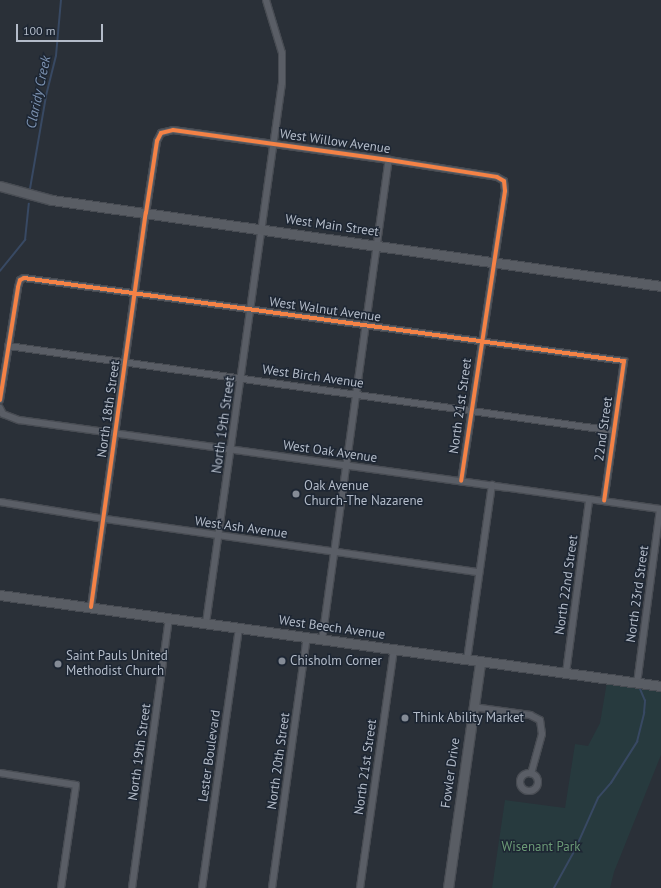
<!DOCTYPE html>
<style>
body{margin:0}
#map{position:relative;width:661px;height:888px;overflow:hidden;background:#2a3038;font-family:"PT Sans",sans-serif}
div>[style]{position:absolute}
.green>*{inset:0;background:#273a3e}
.stream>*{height:1.5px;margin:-0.75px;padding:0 0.75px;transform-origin:0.75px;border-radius:0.75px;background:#384963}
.roads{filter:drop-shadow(1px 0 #484c53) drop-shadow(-1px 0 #484c53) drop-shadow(0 1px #484c53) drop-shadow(0 -1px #484c53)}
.street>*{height:6px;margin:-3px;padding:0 3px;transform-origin:3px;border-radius:3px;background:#5a5e66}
.street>.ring{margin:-3px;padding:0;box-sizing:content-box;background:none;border:6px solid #5a5e66;border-radius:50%}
.secondary>*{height:9px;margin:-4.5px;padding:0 4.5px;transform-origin:4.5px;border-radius:4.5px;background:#595d64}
.cycleway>*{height:4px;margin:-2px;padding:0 2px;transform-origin:2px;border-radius:2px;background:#f48246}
.dots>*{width:11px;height:11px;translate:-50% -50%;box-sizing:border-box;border:2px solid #1d2633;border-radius:50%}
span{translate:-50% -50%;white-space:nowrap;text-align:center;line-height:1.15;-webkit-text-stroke:3px #1d2633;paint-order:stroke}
.street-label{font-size:13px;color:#b4bcc9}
.poi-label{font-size:13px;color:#b4bcc9}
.left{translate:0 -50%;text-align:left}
.park-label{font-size:13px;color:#6b9a76}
.water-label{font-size:14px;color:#7c92b1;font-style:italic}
.scale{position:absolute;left:16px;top:24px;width:87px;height:18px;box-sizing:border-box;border:2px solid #b4bcc9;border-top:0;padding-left:5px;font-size:12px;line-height:14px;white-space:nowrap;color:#b4bcc9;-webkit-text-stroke:3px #1d2633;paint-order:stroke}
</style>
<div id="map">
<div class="green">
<i style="clip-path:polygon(607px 682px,661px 689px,661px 755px,614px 872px,610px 888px,492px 888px,505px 800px,565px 808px,575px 744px,588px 746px,600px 723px)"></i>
</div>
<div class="stream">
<i style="left:30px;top:189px;width:94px;rotate:-80.2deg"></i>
<i style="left:46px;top:96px;width:41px;rotate:-76deg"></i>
<i style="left:56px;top:56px;width:56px;rotate:-84.9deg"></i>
<i style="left:0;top:271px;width:40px;rotate:-51deg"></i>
<i style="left:25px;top:240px;width:36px;rotate:-84deg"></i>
<i style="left:554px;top:888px;width:43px;rotate:-61.1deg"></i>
<i style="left:575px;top:850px;width:57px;rotate:-66.1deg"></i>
<i style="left:598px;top:798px;width:20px;rotate:-49deg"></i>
<i style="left:611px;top:783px;width:49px;rotate:-57.6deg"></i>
<i style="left:637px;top:742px;width:30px;rotate:-76deg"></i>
<i style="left:644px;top:713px;width:12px;rotate:-85deg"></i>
<i style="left:645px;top:701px;width:15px;rotate:-113deg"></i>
</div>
<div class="roads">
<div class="street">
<i style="left:8px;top:346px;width:612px;rotate:7.98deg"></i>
<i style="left:0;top:400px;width:114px;rotate:-80.9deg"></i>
<i style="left:18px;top:287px;width:7px;rotate:-74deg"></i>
<i style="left:20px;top:280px;width:4px;rotate:-27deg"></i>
<i style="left:24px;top:278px;width:606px;rotate:7.88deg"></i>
<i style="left:624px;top:361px;width:141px;rotate:98.1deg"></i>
<i style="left:0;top:408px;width:7px;rotate:63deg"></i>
<i style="left:3px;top:414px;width:17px;rotate:21deg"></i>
<i style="left:19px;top:420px;width:647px;rotate:7.9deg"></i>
<i style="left:660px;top:509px;width:176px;rotate:97.5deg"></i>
<i style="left:0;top:502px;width:106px;rotate:9.2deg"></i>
<i style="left:105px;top:519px;width:378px;rotate:8.1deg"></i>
<i style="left:91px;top:607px;width:398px;rotate:-82.1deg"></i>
<i style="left:146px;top:213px;width:73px;rotate:-81.3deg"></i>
<i style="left:157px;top:141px;width:9px;rotate:-63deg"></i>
<i style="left:161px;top:133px;width:12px;rotate:-14deg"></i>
<i style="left:173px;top:130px;width:218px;rotate:7.9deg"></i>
<i style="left:389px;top:160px;width:109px;rotate:8.9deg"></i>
<i style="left:497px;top:177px;width:8px;rotate:30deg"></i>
<i style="left:504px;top:181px;width:10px;rotate:84deg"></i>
<i style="left:505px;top:191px;width:293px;rotate:98.6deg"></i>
<i style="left:206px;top:623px;width:545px;rotate:-81.99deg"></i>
<i style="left:282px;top:83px;width:30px;rotate:-90deg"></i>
<i style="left:282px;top:53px;width:55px;rotate:-106.8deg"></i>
<i style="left:322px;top:640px;width:485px;rotate:-82.1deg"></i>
<i style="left:467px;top:660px;width:177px;rotate:-81.9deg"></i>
<i style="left:566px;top:673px;width:175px;rotate:-82.4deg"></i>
<i style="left:473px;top:707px;width:58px;rotate:8deg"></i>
<i style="left:530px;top:715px;width:11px;rotate:27deg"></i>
<i style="left:540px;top:720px;width:14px;rotate:82deg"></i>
<i style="left:542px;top:734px;width:41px;rotate:105.4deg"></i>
<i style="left:0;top:773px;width:77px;rotate:9deg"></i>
<i style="left:76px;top:785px;width:104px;rotate:98.3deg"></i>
<i class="ring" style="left:520px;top:773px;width:12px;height:12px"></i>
<i style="left:132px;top:888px;width:273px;rotate:-82.2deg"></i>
<i style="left:202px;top:888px;width:263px;rotate:-81.9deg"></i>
<i style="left:272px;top:888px;width:253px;rotate:-82.1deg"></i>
<i style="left:360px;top:888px;width:240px;rotate:-81.9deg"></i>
</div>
<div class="secondary">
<i style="left:0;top:186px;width:54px;rotate:15.1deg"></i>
<i style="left:52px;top:200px;width:615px;rotate:8.04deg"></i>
<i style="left:0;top:595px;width:667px;rotate:7.84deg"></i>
<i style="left:448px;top:888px;width:228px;rotate:-81.9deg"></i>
</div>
</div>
<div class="cycleway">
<i style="left:0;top:400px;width:114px;rotate:-80.9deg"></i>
<i style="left:18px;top:287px;width:7px;rotate:-74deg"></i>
<i style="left:20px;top:280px;width:4px;rotate:-27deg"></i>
<i style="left:24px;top:278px;width:606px;rotate:7.88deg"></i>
<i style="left:624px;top:361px;width:141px;rotate:98.1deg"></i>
<i style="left:91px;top:607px;width:398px;rotate:-82.1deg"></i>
<i style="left:146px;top:213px;width:73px;rotate:-81.3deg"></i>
<i style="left:157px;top:141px;width:9px;rotate:-63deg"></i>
<i style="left:161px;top:133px;width:12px;rotate:-14deg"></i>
<i style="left:173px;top:130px;width:218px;rotate:7.9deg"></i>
<i style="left:389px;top:160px;width:109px;rotate:8.9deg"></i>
<i style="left:497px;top:177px;width:8px;rotate:30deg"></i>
<i style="left:504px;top:181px;width:10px;rotate:84deg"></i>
<i style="left:505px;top:191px;width:293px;rotate:98.6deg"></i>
</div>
<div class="dots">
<i style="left:296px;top:494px;background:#848b96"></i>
<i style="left:282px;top:661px;background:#848b96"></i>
<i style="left:58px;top:664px;background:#848b96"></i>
<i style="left:405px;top:718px;background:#848b96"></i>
</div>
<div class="street-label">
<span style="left:335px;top:142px;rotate:8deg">West Willow Avenue</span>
<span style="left:332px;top:226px;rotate:8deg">West Main Street</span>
<span style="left:325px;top:310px;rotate:8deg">West Walnut Avenue</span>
<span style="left:313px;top:377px;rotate:8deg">West Birch Avenue</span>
<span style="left:461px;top:406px;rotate:-82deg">North 21st Street</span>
<span style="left:109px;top:409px;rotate:-82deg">North 18th Street</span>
<span style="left:224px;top:425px;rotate:-82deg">North 19th Street</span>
<span style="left:604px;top:429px;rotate:-82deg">22nd Street</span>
<span style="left:330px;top:452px;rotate:8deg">West Oak Avenue</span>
<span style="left:241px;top:528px;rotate:8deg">West Ash Avenue</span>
<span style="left:567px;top:585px;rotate:-82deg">North 22nd Street</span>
<span style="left:638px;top:594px;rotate:-82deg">North 23rd Street</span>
<span style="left:332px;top:628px;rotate:8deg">West Beech Avenue</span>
<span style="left:140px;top:752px;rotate:-82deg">North 19th Street</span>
<span style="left:210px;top:756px;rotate:-82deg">Lester Boulevard</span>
<span style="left:279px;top:761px;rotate:-82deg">North 20th Street</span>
<span style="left:366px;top:767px;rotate:-82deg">North 21st Street</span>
<span style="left:451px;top:773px;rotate:-82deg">Fowler Drive</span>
</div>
<div class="poi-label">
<span class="left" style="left:304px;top:494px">Oak Avenue<br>Church-The Nazarene</span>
<span class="left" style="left:66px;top:664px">Saint Pauls United<br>Methodist Church</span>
<span class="left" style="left:290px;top:661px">Chisholm Corner</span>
<span class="left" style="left:413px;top:718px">Think Ability Market</span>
</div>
<div class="park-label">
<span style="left:541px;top:847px">Wisenant Park</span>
</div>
<div class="water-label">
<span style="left:38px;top:92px;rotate:-78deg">Claridy Creek</span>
</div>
<div class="scale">100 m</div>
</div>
